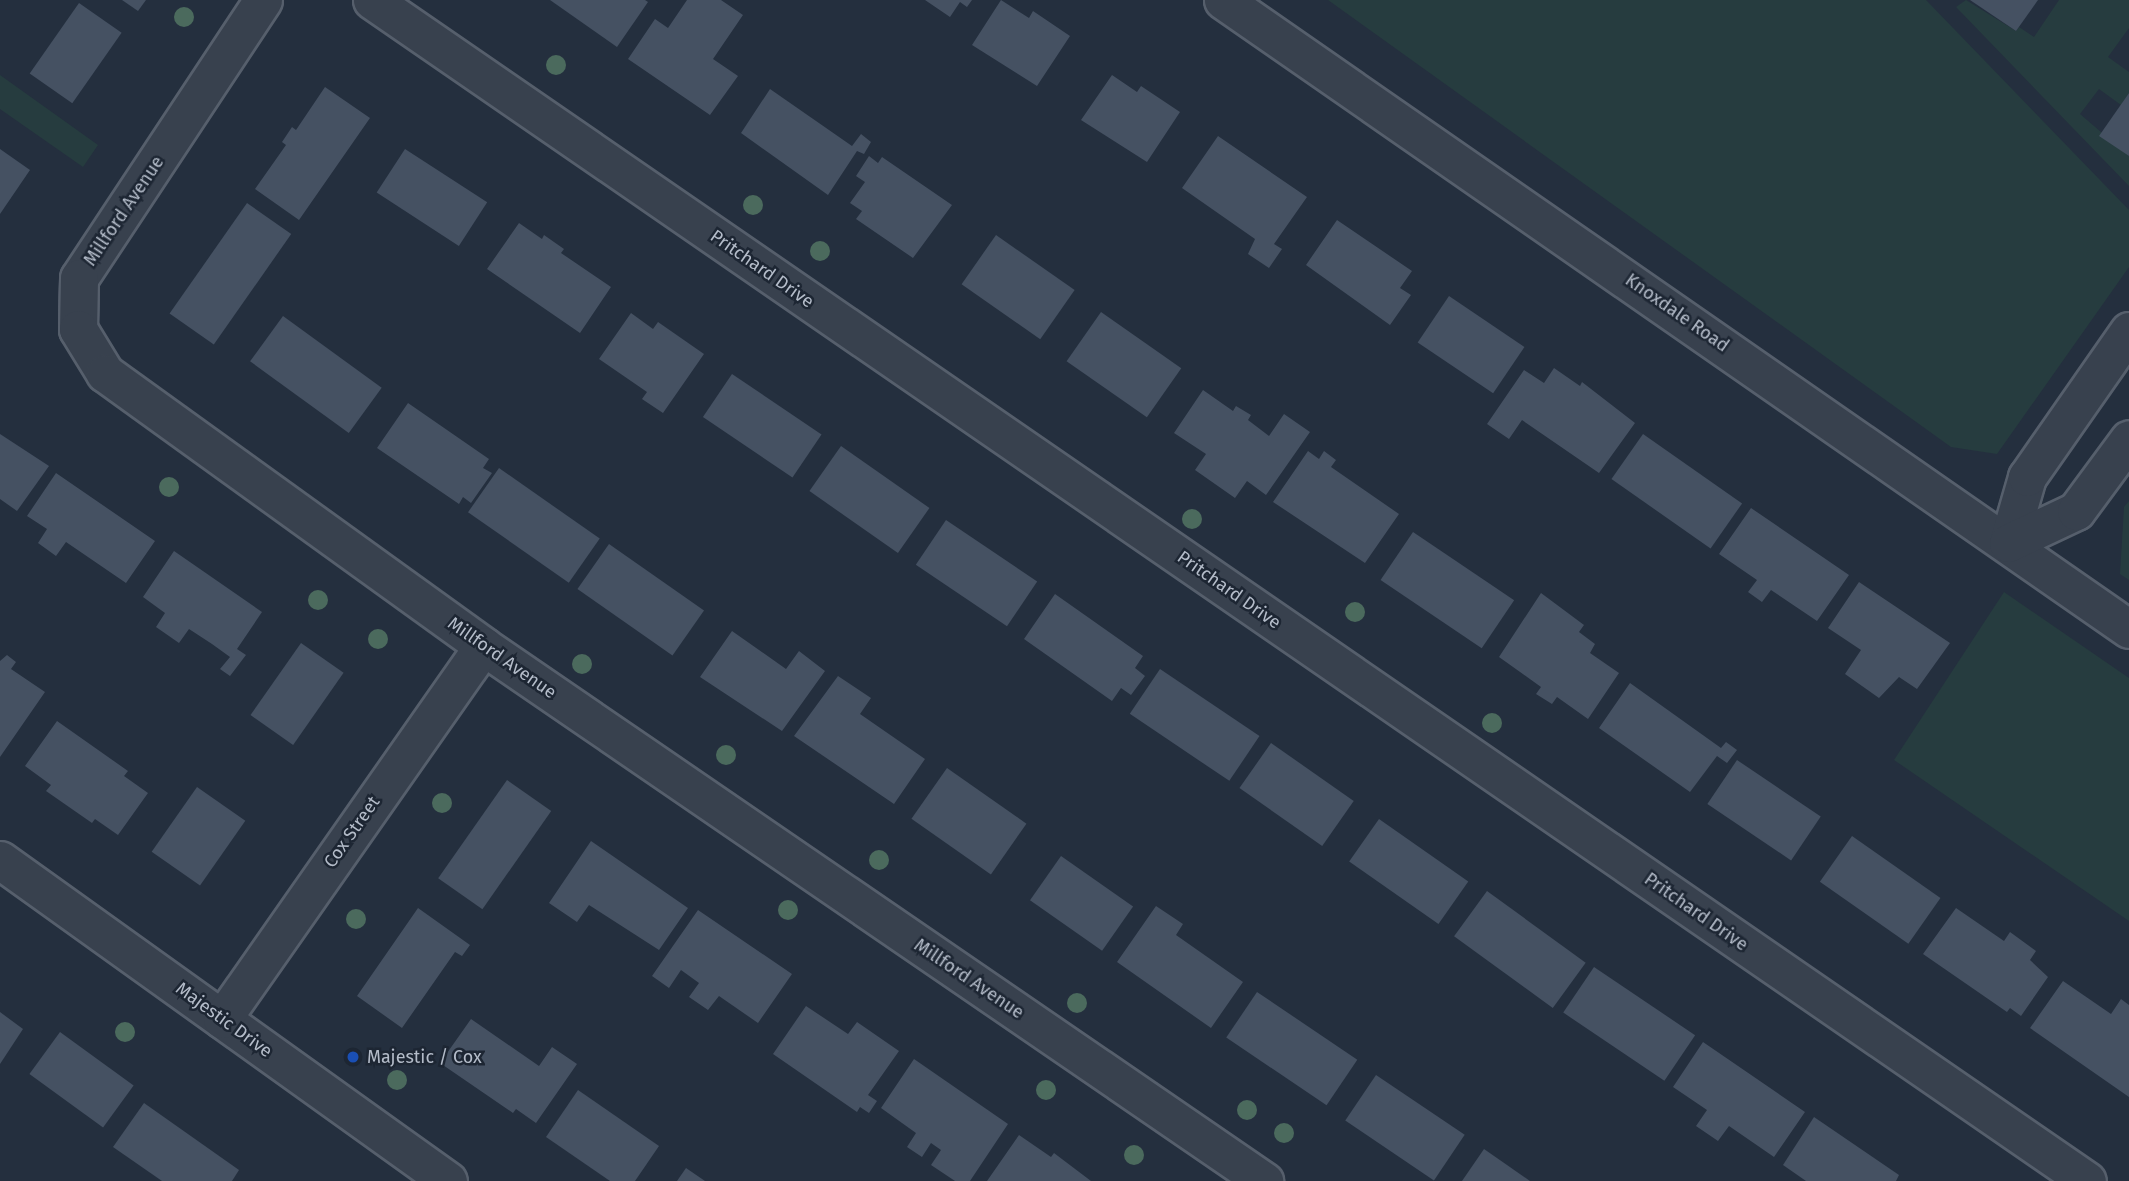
<!DOCTYPE html>
<style>
body{margin:0}
#map{position:relative;width:2129px;height:1181px;overflow:hidden;background:#242f3e;font-family:"Fira Sans",sans-serif}
div>[style]{position:absolute}
.green>*{inset:0;background:#263c3f}
.building>*{inset:0;background:#455162;transform-origin:0 0}
.roads{filter:drop-shadow(2px 0 #565f6c) drop-shadow(-2px 0 #565f6c) drop-shadow(0 2px #565f6c) drop-shadow(0 -2px #565f6c)}
.minor>*{height:37px;margin:-18.5px;padding:0 18.5px;transform-origin:18.5px;border-radius:18.5px;background:#38414e}
.trees>*{width:20px;height:20px;margin:-10px;border-radius:50%;background:#4b6a5d}
.dots>*{width:19px;height:19px;translate:-50% -50%;box-sizing:border-box;border:4px solid #1d2633;border-radius:50%}
span{translate:-50% -50%;white-space:nowrap;text-align:center;line-height:1.15;-webkit-text-stroke:5px #1d2633;paint-order:stroke}
.street-label{font-size:18px;color:#b4bcc9}
.poi-label{font-size:18px;color:#b4bcc9}
.left{translate:0 -50%;text-align:left}
</style>
<div id="map">
<div class="green">
<i style="clip-path:polygon(1328px 0,1926px 0,2129px 210px,2129px 267px,1997px 454px,1951px 447px)"></i>
<i style="clip-path:polygon(1966px 0,2016px 31px,2019px 27px,2034px 37px,2059px 0,2129px 0,2129px 28px,2108px 57px,2129px 72px,2129px 93px,2121px 105px,2099px 89px,2080px 114px,2129px 156px,2129px 186px,1956px 7px)"></i>
<i style="clip-path:polygon(0 75px,98px 145px,83px 167px,0 109px)"></i>
<i style="clip-path:polygon(2129px 501px,2129px 580px,2120px 574px,2124px 507px)"></i>
<i style="clip-path:polygon(2004px 592px,2129px 678px,2129px 921px,1894px 760px)"></i>
</div>
<div class="building">
<i style="clip-path:polygon(122px 0,146px 0,138px 11px)"></i>
<i style="clip-path:polygon(550px 0,645px 0,648px 2px,617px 47px)"></i>
<i style="clip-path:polygon(687px 0,721px 0,743px 15px,713px 59px,738px 76px,710px 115px,628px 59px,655px 19px,668px 28px)"></i>
<i style="clip-path:polygon(925px 0,972px 0,967px 7px,960px 2px,950px 17px)"></i>
<i style="clip-path:polygon(1001px 0,1029px 18px,1033px 11px,1070px 36px,1037px 86px,972px 45px)"></i>
<i style="clip-path:polygon(1970px 0,2038px 0,2016px 31px)"></i>
<i style="left:79px;top:3px;width:52px;height:86px;rotate:35deg"></i>
<i style="clip-path:polygon(1112px 75px,1137px 92px,1141px 86px,1180px 112px,1147px 162px,1081px 120px)"></i>
<i style="clip-path:polygon(325px 87px,370px 118px,299px 220px,255px 189px,286px 145px,282px 142px,292px 127px,296px 130px)"></i>
<i style="clip-path:polygon(770px 89px,852px 146px,861px 134px,871px 142px,864px 154px,857px 151px,828px 195px,741px 133px)"></i>
<i style="clip-path:polygon(2129px 93px,2129px 156px,2099px 136px)"></i>
<i style="clip-path:polygon(1218px 136px,1307px 197px,1274px 244px,1282px 249px,1269px 268px,1248px 254px,1255px 239px,1182px 188px)"></i>
<i style="clip-path:polygon(0 149px,30px 170px,0 214px)"></i>
<i style="left:405px;top:149px;width:98px;height:52px;rotate:33deg"></i>
<i style="clip-path:polygon(869px 156px,878px 163px,882px 157px,952px 205px,913px 258px,856px 219px,862px 211px,850px 203px,865px 182px,856px 176px)"></i>
<i style="left:247px;top:203px;width:54px;height:135px;rotate:35deg"></i>
<i style="clip-path:polygon(1337px 220px,1412px 271px,1400px 288px,1411px 295px,1390px 325px,1306px 265px)"></i>
<i style="clip-path:polygon(519px 223px,542px 239px,544px 235px,564px 249px,561px 253px,611px 287px,580px 333px,487px 269px)"></i>
<i style="left:996px;top:235px;width:96px;height:60px;rotate:35deg"></i>
<i style="left:1449px;top:296px;width:91px;height:56px;rotate:34deg"></i>
<i style="left:1101px;top:312px;width:98px;height:60px;rotate:35deg"></i>
<i style="clip-path:polygon(631px 313px,653px 329px,658px 322px,704px 354px,663px 413px,642px 399px,647px 392px,599px 359px)"></i>
<i style="left:283px;top:316px;width:122px;height:56px;rotate:36deg"></i>
<i style="clip-path:polygon(1554px 368px,1580px 386px,1582px 382px,1635px 423px,1599px 473px,1522px 420px,1509px 439px,1487px 424px,1524px 370px,1544px 383px)"></i>
<i style="left:732px;top:374px;width:108px;height:52px;rotate:34deg"></i>
<i style="clip-path:polygon(1203px 390px,1233px 411px,1236px 406px,1251px 415px,1248px 420px,1269px 436px,1284px 414px,1310px 432px,1266px 495px,1247px 481px,1235px 498px,1195px 470px,1206px 454px,1174px 433px)"></i>
<i style="clip-path:polygon(408px 403px,489px 459px,483px 468px,492px 473px,471px 503px,463px 497px,459px 504px,377px 448px)"></i>
<i style="clip-path:polygon(0 434px,49px 466px,17px 511px,0 499px)"></i>
<i style="left:1643px;top:434px;width:121px;height:55px;rotate:35deg"></i>
<i style="left:841px;top:446px;width:108px;height:55px;rotate:35deg"></i>
<i style="clip-path:polygon(1308px 451px,1319px 459px,1324px 451px,1336px 460px,1331px 467px,1399px 514px,1365px 563px,1273px 502px)"></i>
<i style="left:499px;top:468px;width:123px;height:54px;rotate:35deg"></i>
<i style="clip-path:polygon(56px 473px,155px 541px,126px 583px,66px 542px,56px 556px,38px 543px,47px 529px,27px 516px)"></i>
<i style="clip-path:polygon(1751px 508px,1849px 575px,1817px 621px,1771px 590px,1762px 602px,1748px 592px,1757px 580px,1719px 554px)"></i>
<i style="left:946px;top:520px;width:110px;height:54px;rotate:34deg"></i>
<i style="left:1413px;top:532px;width:122px;height:58px;rotate:34deg"></i>
<i style="left:609px;top:544px;width:116px;height:55px;rotate:35deg"></i>
<i style="clip-path:polygon(174px 551px,262px 612px,237px 649px,246px 655px,230px 676px,220px 669px,230px 657px,212px 644px,189px 629px,179px 643px,156px 627px,165px 613px,143px 597px)"></i>
<i style="clip-path:polygon(1859px 582px,1950px 643px,1917px 689px,1899px 677px,1879px 698px,1845px 674px,1861px 650px,1828px 628px)"></i>
<i style="clip-path:polygon(1541px 593px,1584px 625px,1579px 632px,1595px 644px,1590px 653px,1619px 673px,1588px 719px,1557px 697px,1552px 704px,1536px 694px,1541px 687px,1499px 657px)"></i>
<i style="clip-path:polygon(1055px 594px,1143px 656px,1135px 668px,1145px 676px,1131px 695px,1121px 688px,1112px 701px,1024px 639px)"></i>
<i style="clip-path:polygon(732px 631px,786px 669px,799px 651px,825px 671px,782px 731px,700px 677px)"></i>
<i style="left:301px;top:643px;width:52px;height:88px;rotate:35deg"></i>
<i style="clip-path:polygon(7px 655px,16px 662px,11px 669px,45px 692px,0 757px,0 661px)"></i>
<i style="left:1160px;top:669px;width:120px;height:54px;rotate:34deg"></i>
<i style="clip-path:polygon(838px 676px,871px 698px,860px 714px,925px 759px,894px 804px,794px 736px)"></i>
<i style="clip-path:polygon(1630px 683px,1721px 748px,1726px 742px,1737px 750px,1727px 763px,1717px 756px,1690px 792px,1599px 728px)"></i>
<i style="clip-path:polygon(57px 721px,128px 771px,124px 776px,148px 793px,118px 835px,95px 819px,92px 823px,46px 791px,51px 785px,25px 766px)"></i>
<i style="left:1271px;top:743px;width:101px;height:55px;rotate:35deg"></i>
<i style="left:1737px;top:760px;width:101px;height:53px;rotate:34deg"></i>
<i style="left:947px;top:768px;width:97px;height:62px;rotate:35deg"></i>
<i style="left:507px;top:780px;width:54px;height:120px;rotate:35deg"></i>
<i style="left:197px;top:787px;width:59px;height:79px;rotate:35deg"></i>
<i style="left:1379px;top:819px;width:109px;height:52px;rotate:35deg"></i>
<i style="left:1852px;top:836px;width:108px;height:56px;rotate:35deg"></i>
<i style="clip-path:polygon(591px 841px,688px 908px,659px 950px,589px 905px,577px 922px,549px 903px)"></i>
<i style="left:1061px;top:856px;width:88px;height:54px;rotate:35deg"></i>
<i style="left:1487px;top:891px;width:122px;height:56px;rotate:36deg"></i>
<i style="clip-path:polygon(1156px 906px,1183px 924px,1176px 935px,1243px 982px,1211px 1028px,1117px 962px)"></i>
<i style="clip-path:polygon(418px 908px,470px 945px,462px 956px,455px 952px,402px 1028px,357px 996px)"></i>
<i style="clip-path:polygon(1956px 908px,2004px 941px,2010px 932px,2036px 951px,2030px 960px,2048px 977px,2021px 1016px,2010px 1008px,2007px 1012px,1923px 954px)"></i>
<i style="clip-path:polygon(698px 910px,792px 974px,758px 1023px,719px 996px,708px 1010px,689px 997px,699px 983px,681px 970px,669px 988px,652px 976px)"></i>
<i style="left:1594px;top:967px;width:122px;height:55px;rotate:34deg"></i>
<i style="clip-path:polygon(2063px 981px,2111px 1014px,2121px 999px,2129px 1005px,2129px 1097px,2030px 1028px)"></i>
<i style="left:1257px;top:992px;width:121px;height:55px;rotate:34deg"></i>
<i style="clip-path:polygon(806px 1006px,848px 1034px,857px 1022px,899px 1051px,868px 1095px,877px 1101px,869px 1113px,860px 1107px,857px 1112px,773px 1054px)"></i>
<i style="clip-path:polygon(0 1012px,23px 1029px,0 1064px)"></i>
<i style="clip-path:polygon(471px 1019px,539px 1066px,552px 1047px,577px 1064px,536px 1123px,516px 1109px,513px 1113px,440px 1063px)"></i>
<i style="left:60px;top:1032px;width:91px;height:52px;rotate:36deg"></i>
<i style="clip-path:polygon(1703px 1042px,1805px 1112px,1774px 1157px,1729px 1126px,1718px 1141px,1696px 1126px,1707px 1110px,1673px 1087px)"></i>
<i style="clip-path:polygon(914px 1059px,1008px 1124px,970px 1181px,955px 1181px,931px 1165px,941px 1150px,931px 1143px,922px 1157px,907px 1147px,916px 1133px,881px 1108px)"></i>
<i style="left:1376px;top:1075px;width:107px;height:55px;rotate:34deg"></i>
<i style="clip-path:polygon(578px 1090px,659px 1146px,635px 1181px,610px 1181px,546px 1137px)"></i>
<i style="clip-path:polygon(144px 1103px,239px 1170px,232px 1181px,162px 1181px,113px 1147px)"></i>
<i style="clip-path:polygon(1814px 1117px,1899px 1175px,1896px 1181px,1806px 1181px,1783px 1165px)"></i>
<i style="clip-path:polygon(1019px 1135px,1051px 1157px,1054px 1153px,1091px 1181px,987px 1181px)"></i>
<i style="clip-path:polygon(1484px 1149px,1530px 1181px,1462px 1181px)"></i>
<i style="clip-path:polygon(686px 1168px,705px 1181px,677px 1181px)"></i>
</div>
<div class="roads">
<div class="minor">
<i style="left:263px;top:0;width:333px;rotate:123.5deg"></i>
<i style="left:79px;top:278px;width:51px;rotate:91.1deg"></i>
<i style="left:78px;top:329px;width:52px;rotate:58.5deg"></i>
<i style="left:105px;top:373px;width:466px;rotate:35.8deg"></i>
<i style="left:483px;top:646px;width:947px;rotate:34.41deg"></i>
<i style="left:372px;top:0;width:2082px;rotate:34.55deg"></i>
<i style="left:1223px;top:0;width:1103px;rotate:34.77deg"></i>
<i style="left:2008px;top:543px;width:69px;rotate:-73.9deg"></i>
<i style="left:2027px;top:477px;width:178px;rotate:-55.1deg"></i>
<i style="left:2008px;top:543px;width:75px;rotate:-25.2deg"></i>
<i style="left:2076px;top:511px;width:89px;rotate:-53.6deg"></i>
<i style="left:0;top:860px;width:551px;rotate:35.62deg"></i>
<i style="left:222px;top:1019px;width:455px;rotate:-55deg"></i>
</div>
</div>
<div class="trees">
<i style="left:184px;top:17px"></i>
<i style="left:556px;top:65px"></i>
<i style="left:753px;top:205px"></i>
<i style="left:820px;top:251px"></i>
<i style="left:169px;top:487px"></i>
<i style="left:1192px;top:519px"></i>
<i style="left:318px;top:600px"></i>
<i style="left:1355px;top:612px"></i>
<i style="left:378px;top:639px"></i>
<i style="left:582px;top:664px"></i>
<i style="left:1492px;top:723px"></i>
<i style="left:726px;top:755px"></i>
<i style="left:442px;top:803px"></i>
<i style="left:879px;top:860px"></i>
<i style="left:788px;top:910px"></i>
<i style="left:356px;top:919px"></i>
<i style="left:1077px;top:1003px"></i>
<i style="left:125px;top:1032px"></i>
<i style="left:397px;top:1080px"></i>
<i style="left:1046px;top:1090px"></i>
<i style="left:1247px;top:1110px"></i>
<i style="left:1284px;top:1133px"></i>
<i style="left:1134px;top:1155px"></i>
</div>
<div class="dots">
<i style="left:353px;top:1057px;background:#1a4fb4"></i>
</div>
<div class="street-label">
<span style="left:124px;top:211px;rotate:-56deg">Millford Avenue</span>
<span style="left:762px;top:269px;rotate:35deg">Pritchard Drive</span>
<span style="left:1677px;top:313px;rotate:35deg">Knoxdale Road</span>
<span style="left:1229px;top:590px;rotate:35deg">Pritchard Drive</span>
<span style="left:502px;top:658px;rotate:35deg">Millford Avenue</span>
<span style="left:352px;top:832px;rotate:-55deg">Cox Street</span>
<span style="left:1696px;top:912px;rotate:35deg">Pritchard Drive</span>
<span style="left:969px;top:979px;rotate:34deg">Millford Avenue</span>
<span style="left:224px;top:1020px;rotate:36deg">Majestic Drive</span>
</div>
<div class="poi-label">
<span class="left" style="left:367px;top:1057px">Majestic / Cox</span>
</div>
</div>
